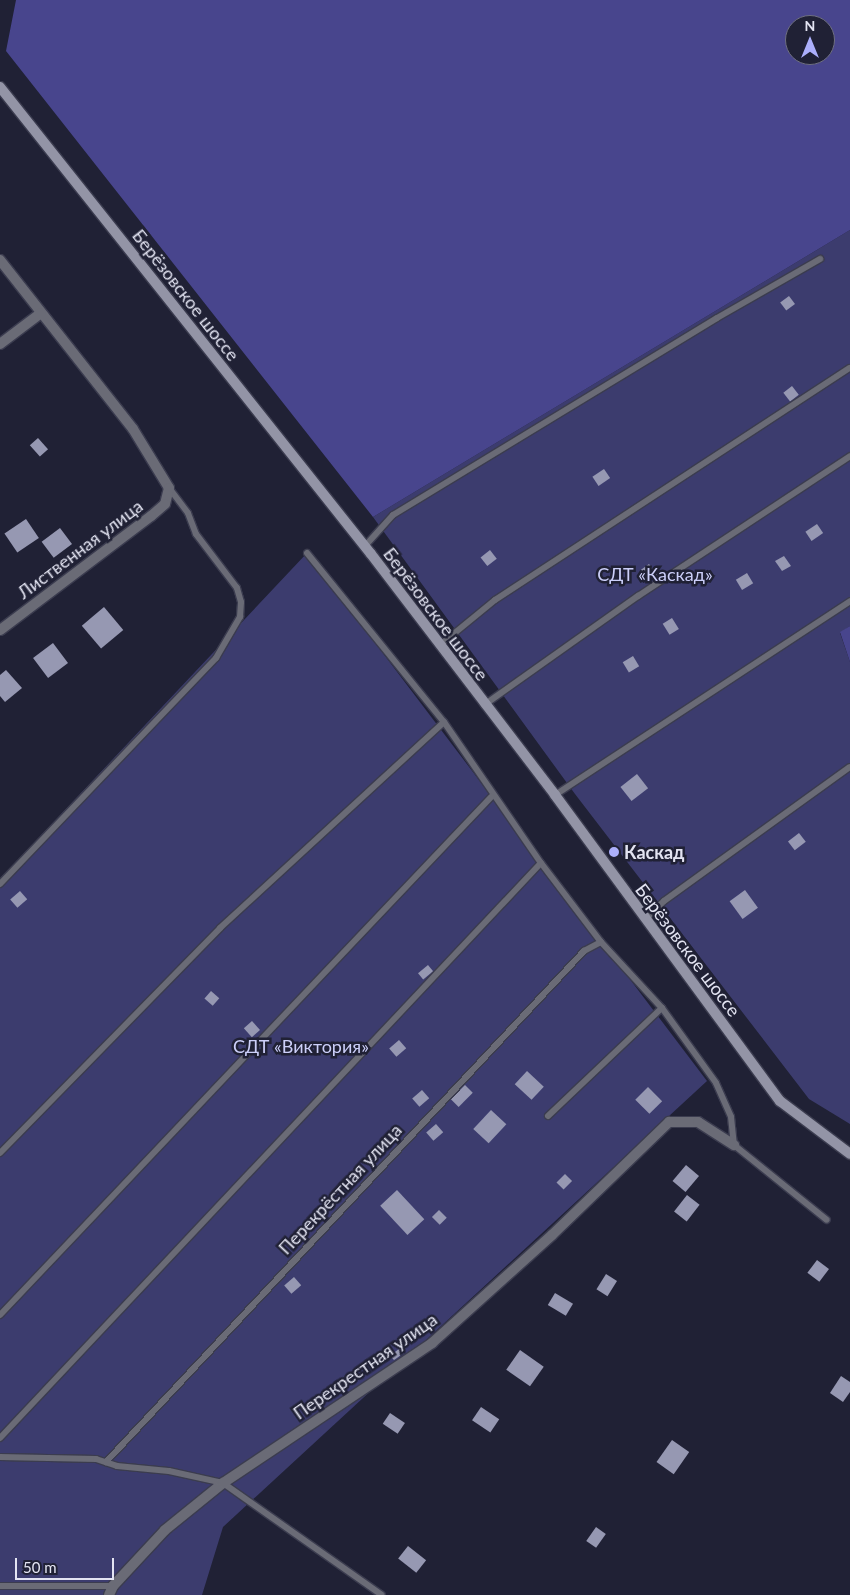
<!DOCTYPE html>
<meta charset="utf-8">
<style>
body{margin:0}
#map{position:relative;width:850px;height:1595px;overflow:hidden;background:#202135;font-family:Lato,sans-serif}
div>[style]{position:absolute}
.green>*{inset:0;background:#3c3c6e}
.forest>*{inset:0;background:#48458d}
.building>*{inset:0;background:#9698b2;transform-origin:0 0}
.roads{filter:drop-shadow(1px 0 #3b3c4f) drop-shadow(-1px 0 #3b3c4f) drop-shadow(0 1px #3b3c4f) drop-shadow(0 -1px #3b3c4f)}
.lane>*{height:6px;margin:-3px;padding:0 3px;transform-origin:3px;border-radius:3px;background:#6a6b76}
.street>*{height:10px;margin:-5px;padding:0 5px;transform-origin:5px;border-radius:5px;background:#6a6b76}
.secondary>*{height:10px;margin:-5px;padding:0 5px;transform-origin:5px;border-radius:5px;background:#9394a6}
.dots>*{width:14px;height:14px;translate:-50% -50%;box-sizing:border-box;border:2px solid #202135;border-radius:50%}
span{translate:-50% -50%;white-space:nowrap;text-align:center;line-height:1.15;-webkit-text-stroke:5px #202135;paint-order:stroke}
.street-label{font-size:18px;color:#e3e4f2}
.park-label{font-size:18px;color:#cccff9}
.poi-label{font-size:18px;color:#e3e4f2;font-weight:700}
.left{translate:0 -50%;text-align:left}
.north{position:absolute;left:785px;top:15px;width:50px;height:50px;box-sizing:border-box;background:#202135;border:1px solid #6e6f81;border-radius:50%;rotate:0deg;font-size:14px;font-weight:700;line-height:20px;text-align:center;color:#e3e4f2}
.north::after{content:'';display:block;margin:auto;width:18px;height:22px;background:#acaffb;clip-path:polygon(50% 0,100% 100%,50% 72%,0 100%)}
.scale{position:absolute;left:15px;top:1558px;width:99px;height:22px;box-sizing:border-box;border:2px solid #e3e4f2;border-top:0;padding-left:6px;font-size:15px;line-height:18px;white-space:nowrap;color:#e3e4f2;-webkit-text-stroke:4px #202135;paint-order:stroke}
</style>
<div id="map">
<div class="green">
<i style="clip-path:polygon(850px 230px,850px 626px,840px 633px,850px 662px,850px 1124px,809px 1099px,575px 794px,373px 517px)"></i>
<i style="clip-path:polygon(307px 553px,707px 1081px,223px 1527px,202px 1595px,0 1595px,0 879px)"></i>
</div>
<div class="forest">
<i style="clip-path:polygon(evenodd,16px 0,850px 0,850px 230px,373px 517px,6px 51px,16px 0,795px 25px,825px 25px,825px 55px,795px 55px,795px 25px)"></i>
<i style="clip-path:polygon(850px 626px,850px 662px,840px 632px)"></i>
</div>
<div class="building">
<i style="left:789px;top:296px;width:10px;height:11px;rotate:53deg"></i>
<i style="left:792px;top:386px;width:11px;height:11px;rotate:52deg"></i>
<i style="left:38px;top:438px;width:15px;height:11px;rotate:48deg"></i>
<i style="left:604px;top:469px;width:11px;height:14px;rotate:56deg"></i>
<i style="left:26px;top:519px;width:23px;height:26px;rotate:56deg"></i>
<i style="left:817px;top:524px;width:11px;height:14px;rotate:56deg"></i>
<i style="left:60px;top:528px;width:20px;height:23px;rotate:53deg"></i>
<i style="left:490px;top:550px;width:11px;height:12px;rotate:52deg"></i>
<i style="clip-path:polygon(784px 556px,791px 566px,782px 571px,775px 561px)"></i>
<i style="left:649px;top:564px;width:14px;height:11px;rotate:54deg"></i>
<i style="left:747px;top:573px;width:12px;height:13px;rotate:59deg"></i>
<i style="left:104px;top:607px;width:30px;height:29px;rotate:50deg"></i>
<i style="left:672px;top:618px;width:13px;height:11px;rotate:58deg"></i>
<i style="left:53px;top:643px;width:25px;height:25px;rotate:53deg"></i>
<i style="left:633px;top:656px;width:12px;height:12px;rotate:59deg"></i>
<i style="clip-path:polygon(6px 670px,22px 688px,5px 702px,0 696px,0 675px)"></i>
<i style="left:637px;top:774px;width:18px;height:21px;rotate:52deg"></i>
<i style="left:799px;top:833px;width:11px;height:14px;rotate:52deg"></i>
<i style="left:745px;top:890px;width:22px;height:19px;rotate:54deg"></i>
<i style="left:20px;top:891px;width:11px;height:13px;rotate:49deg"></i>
<i style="left:428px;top:965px;width:8px;height:13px;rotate:50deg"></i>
<i style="left:211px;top:991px;width:11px;height:10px;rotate:41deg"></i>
<i style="left:252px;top:1021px;width:12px;height:11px;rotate:48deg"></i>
<i style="left:399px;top:1040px;width:11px;height:13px;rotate:49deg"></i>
<i style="left:527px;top:1071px;width:23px;height:18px;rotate:43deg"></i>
<i style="left:465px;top:1085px;width:11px;height:20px;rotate:45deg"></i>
<i style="left:648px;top:1087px;width:20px;height:18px;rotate:45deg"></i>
<i style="left:422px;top:1090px;width:11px;height:13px;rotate:49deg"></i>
<i style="left:491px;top:1110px;width:21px;height:26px;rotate:43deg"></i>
<i style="left:436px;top:1124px;width:11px;height:13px;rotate:49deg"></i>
<i style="left:686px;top:1165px;width:17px;height:21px;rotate:40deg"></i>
<i style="left:565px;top:1174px;width:10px;height:12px;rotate:45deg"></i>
<i style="left:397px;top:1190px;width:40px;height:23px;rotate:47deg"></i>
<i style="left:687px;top:1195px;width:16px;height:21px;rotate:38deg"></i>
<i style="left:439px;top:1210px;width:11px;height:10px;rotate:45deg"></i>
<i style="left:817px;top:1260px;width:15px;height:16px;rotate:37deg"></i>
<i style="left:606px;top:1274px;width:13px;height:18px;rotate:32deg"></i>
<i style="left:294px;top:1277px;width:11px;height:13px;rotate:49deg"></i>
<i style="left:555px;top:1293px;width:21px;height:14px;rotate:31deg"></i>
<i style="clip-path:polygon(400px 1348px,404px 1353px,394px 1360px,390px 1356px)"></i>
<i style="left:520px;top:1350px;width:29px;height:24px;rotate:35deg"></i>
<i style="clip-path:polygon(841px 1376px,850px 1382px,850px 1392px,843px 1402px,830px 1393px)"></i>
<i style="left:481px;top:1407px;width:22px;height:16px;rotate:34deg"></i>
<i style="left:390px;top:1413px;width:18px;height:13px;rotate:34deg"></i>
<i style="left:672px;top:1440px;width:21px;height:27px;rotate:35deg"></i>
<i style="left:596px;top:1527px;width:12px;height:17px;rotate:35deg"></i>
<i style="left:408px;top:1546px;width:23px;height:16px;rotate:38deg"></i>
</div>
<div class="roads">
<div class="lane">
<i style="left:365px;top:546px;width:42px;rotate:-47.9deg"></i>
<i style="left:393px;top:515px;width:379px;rotate:-31.3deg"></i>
<i style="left:717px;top:318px;width:119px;rotate:-29.8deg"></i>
<i style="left:307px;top:553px;width:218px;rotate:51deg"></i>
<i style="left:444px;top:722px;width:171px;rotate:55.5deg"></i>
<i style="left:541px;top:863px;width:99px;rotate:52.8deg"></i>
<i style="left:601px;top:942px;width:90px;rotate:47.3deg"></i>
<i style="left:662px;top:1008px;width:92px;rotate:54.2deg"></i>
<i style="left:716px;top:1083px;width:37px;rotate:66deg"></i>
<i style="left:731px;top:1117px;width:28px;rotate:84deg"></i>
<i style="left:734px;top:1145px;width:119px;rotate:38.9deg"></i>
<i style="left:440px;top:645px;width:71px;rotate:-39.3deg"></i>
<i style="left:495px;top:600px;width:424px;rotate:-33.2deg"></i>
<i style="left:484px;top:705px;width:189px;rotate:-35.3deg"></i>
<i style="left:638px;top:596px;width:254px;rotate:-33.4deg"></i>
<i style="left:555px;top:795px;width:353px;rotate:-33.3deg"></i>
<i style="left:0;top:884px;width:313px;rotate:-46.3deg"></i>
<i style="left:216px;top:658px;width:48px;rotate:-59.7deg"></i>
<i style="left:240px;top:617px;width:15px;rotate:-86deg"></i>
<i style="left:241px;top:602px;width:15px;rotate:-106deg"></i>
<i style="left:237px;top:588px;width:68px;rotate:-127.2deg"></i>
<i style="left:196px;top:534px;width:22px;rotate:-111deg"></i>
<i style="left:188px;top:513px;width:31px;rotate:-127deg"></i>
<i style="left:645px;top:920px;width:27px;rotate:-45deg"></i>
<i style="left:664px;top:901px;width:229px;rotate:-35.8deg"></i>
<i style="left:548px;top:1116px;width:157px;rotate:-43.5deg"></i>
<i style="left:0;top:1153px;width:315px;rotate:-45.6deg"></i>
<i style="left:220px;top:928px;width:304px;rotate:-42.6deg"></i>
<i style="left:0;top:1315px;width:714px;rotate:-46.53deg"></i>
<i style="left:0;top:1438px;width:789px;rotate:-46.75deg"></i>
<i style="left:0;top:1457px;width:96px;rotate:1.2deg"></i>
<i style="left:96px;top:1459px;width:22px;rotate:18deg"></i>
<i style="left:117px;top:1466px;width:52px;rotate:5.5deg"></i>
<i style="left:169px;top:1471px;width:55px;rotate:12.5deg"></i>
<i style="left:223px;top:1483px;width:194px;rotate:35.2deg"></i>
<i style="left:106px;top:1462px;width:700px;rotate:-46.91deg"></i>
<i style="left:584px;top:951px;width:19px;rotate:-28deg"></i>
<i style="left:0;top:1586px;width:113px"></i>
</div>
<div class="street">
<i style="left:0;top:260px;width:215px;rotate:51.8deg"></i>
<i style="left:133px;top:429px;width:69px;rotate:58.6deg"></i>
<i style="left:169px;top:488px;width:16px;rotate:104deg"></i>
<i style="left:165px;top:504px;width:18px;rotate:139deg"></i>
<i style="left:151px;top:516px;width:189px;rotate:142.9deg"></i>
<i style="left:0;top:344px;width:51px;rotate:-37.1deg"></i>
<i style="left:109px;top:1595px;width:10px;rotate:-66deg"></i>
<i style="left:113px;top:1586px;width:76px;rotate:-47.1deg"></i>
<i style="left:165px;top:1530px;width:75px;rotate:-39deg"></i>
<i style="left:223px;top:1483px;width:252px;rotate:-33.8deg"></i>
<i style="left:432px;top:1343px;width:161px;rotate:-42deg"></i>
<i style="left:552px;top:1235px;width:163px;rotate:-44deg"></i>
<i style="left:669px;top:1122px;width:29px"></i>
<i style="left:698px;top:1122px;width:43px;rotate:32.6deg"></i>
</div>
<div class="secondary">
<i style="left:0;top:87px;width:596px;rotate:51.54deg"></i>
<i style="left:371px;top:554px;width:303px;rotate:52.6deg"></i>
<i style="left:555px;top:795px;width:380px;rotate:53.7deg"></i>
<i style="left:780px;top:1101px;width:88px;rotate:37.1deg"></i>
</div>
</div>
<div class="dots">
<i style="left:614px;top:852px;background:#acaffb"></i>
</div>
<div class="street-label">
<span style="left:186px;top:295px;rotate:52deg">Берёзовское шоссе</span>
<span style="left:80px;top:549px;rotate:-37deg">Лиственная улица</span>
<span style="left:436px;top:614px;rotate:53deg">Берёзовское шоссе</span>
<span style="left:688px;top:950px;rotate:53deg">Берёзовское шоссе</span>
<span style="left:340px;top:1189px;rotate:-47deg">Перекрёстная улица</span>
<span style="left:365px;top:1366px;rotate:-35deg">Перекрестная улица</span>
</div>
<div class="park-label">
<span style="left:655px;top:574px">СДТ «Каскад»</span>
<span style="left:301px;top:1046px">СДТ «Виктория»</span>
</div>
<div class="poi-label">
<span class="left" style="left:624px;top:852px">Каскад</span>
</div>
<div class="north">N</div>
<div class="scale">50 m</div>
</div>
